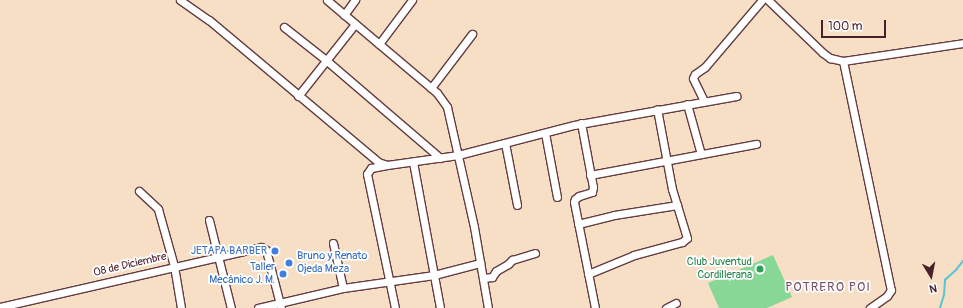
<!DOCTYPE html>
<meta charset="utf-8">
<style>
body{margin:0}
#map{position:relative;width:963px;height:308px;overflow:hidden;background:#f6dfc5;font-family:Pangolin,sans-serif}
div>[style]{position:absolute}
.green>*{inset:0;background:#87d797}
.stream>*{height:1.5px;margin:-0.75px;padding:0 0.75px;transform-origin:0.75px;border-radius:0.75px;background:#59c4d3}
.roads{filter:drop-shadow(1px 0 #643c42) drop-shadow(-1px 0 #643c42) drop-shadow(0 1px #643c42) drop-shadow(0 -1px #643c42)}
.minor>*{height:7px;margin:-3.5px;padding:0 3.5px;transform-origin:3.5px;border-radius:3.5px;background:#fff}
.dots>*{width:11px;height:11px;translate:-50% -50%;box-sizing:border-box;border:2px solid #fff;border-radius:50%}
span{translate:-50% -50%;white-space:nowrap;text-align:center;line-height:1.15;-webkit-text-stroke:3.5px #fff;paint-order:stroke}
.shop-label{font-size:11px;color:#366cbe}
.right{translate:-100% -50%;text-align:right}
.left{translate:0 -50%;text-align:left}
.leisure-label{font-size:11px;color:#27864d}
.street-label{font-size:11px;color:#4a1f2b}
.quarter-label{font-size:13px;color:#784d62;letter-spacing:1px}
.north{position:absolute;left:911px;top:256px;width:40px;height:40px;-webkit-text-stroke:3px #fff;paint-order:stroke;rotate:170deg;font-size:11px;font-weight:700;line-height:16px;text-align:center;color:#4a1f2b}
.north::after{content:'';display:block;margin:auto;width:14px;height:18px;background:#4a1f2b;clip-path:polygon(50% 0,100% 100%,50% 72%,0 100%)}
.scale{position:absolute;left:821px;top:20px;width:65px;height:18px;box-sizing:border-box;border:2px solid #4a1f2b;border-top:0;padding-left:5px;font-size:12px;line-height:14px;white-space:nowrap;color:#4a1f2b;-webkit-text-stroke:3px #fff;paint-order:stroke}
</style>
<div id="map">
<div class="green">
<i style="clip-path:polygon(773px 255px,792px 297px,767px 308px,719px 308px,708px 283px)"></i>
</div>
<div class="stream">
<i style="left:940px;top:308px;width:14px;rotate:-73deg"></i>
<i style="left:944px;top:295px;width:15px;rotate:-86deg"></i>
<i style="left:945px;top:280px;width:15px;rotate:-42deg"></i>
<i style="left:956px;top:270px;width:11px;rotate:-52deg"></i>
</div>
<div class="roads">
<div class="minor">
<i style="left:180px;top:0;width:35px;rotate:35deg"></i>
<i style="left:209px;top:20px;width:221px;rotate:40deg"></i>
<i style="left:378px;top:162px;width:9px;rotate:18deg"></i>
<i style="left:387px;top:165px;width:72px;rotate:-8deg"></i>
<i style="left:458px;top:155px;width:120px;rotate:-14.5deg"></i>
<i style="left:574px;top:125px;width:165px;rotate:-10.1deg"></i>
<i style="left:327px;top:0;width:144px;rotate:40.2deg"></i>
<i style="left:437px;top:93px;width:17px;rotate:54deg"></i>
<i style="left:447px;top:107px;width:123px;rotate:77.3deg"></i>
<i style="left:474px;top:227px;width:82px;rotate:80.2deg"></i>
<i style="left:768px;top:0;width:76px;rotate:43.9deg"></i>
<i style="left:823px;top:53px;width:9px;rotate:36deg"></i>
<i style="left:830px;top:58px;width:13px;rotate:13deg"></i>
<i style="left:843px;top:61px;width:121px;rotate:-8.5deg"></i>
<i style="left:344px;top:15px;width:19px;rotate:-54deg"></i>
<i style="left:284px;top:27px;width:55px;rotate:38.3deg"></i>
<i style="left:327px;top:61px;width:149px;rotate:40.6deg"></i>
<i style="left:379px;top:44px;width:55px;rotate:-53.1deg"></i>
<i style="left:843px;top:61px;width:234px;rotate:78.2deg"></i>
<i style="left:891px;top:290px;width:7px;rotate:124deg"></i>
<i style="left:887px;top:296px;width:21px;rotate:145deg"></i>
<i style="left:431px;top:88px;width:68px;rotate:-52.8deg"></i>
<i style="left:298px;top:96px;width:92px;rotate:-51.6deg"></i>
<i style="left:704px;top:101px;width:25px;rotate:-116deg"></i>
<i style="left:693px;top:78px;width:4px;rotate:-63deg"></i>
<i style="left:695px;top:74px;width:12px;rotate:-35deg"></i>
<i style="left:705px;top:67px;width:88px;rotate:-49.6deg"></i>
<i style="left:687px;top:104px;width:52px;rotate:74.4deg"></i>
<i style="left:581px;top:123px;width:65px;rotate:79.4deg"></i>
<i style="left:593px;top:187px;width:5px;rotate:101deg"></i>
<i style="left:592px;top:192px;width:14px;rotate:163deg"></i>
<i style="left:579px;top:196px;width:5px;rotate:143deg"></i>
<i style="left:575px;top:199px;width:3px;rotate:108deg"></i>
<i style="left:574px;top:202px;width:108px;rotate:78.8deg"></i>
<i style="left:545px;top:133px;width:65px;rotate:79.4deg"></i>
<i style="left:505px;top:143px;width:63px;rotate:79deg"></i>
<i style="left:413px;top:162px;width:148px;rotate:79.5deg"></i>
<i style="left:387px;top:165px;width:16px;rotate:169deg"></i>
<i style="left:371px;top:168px;width:7px;rotate:124deg"></i>
<i style="left:367px;top:174px;width:137px;rotate:78.2deg"></i>
<i style="left:590px;top:175px;width:169px;rotate:-10.6deg"></i>
<i style="left:139px;top:191px;width:26px;rotate:43deg"></i>
<i style="left:158px;top:209px;width:59px;rotate:74.3deg"></i>
<i style="left:174px;top:266px;width:43px;rotate:80.5deg"></i>
<i style="left:209px;top:220px;width:91px;rotate:76deg"></i>
<i style="left:578px;top:224px;width:37px;rotate:-14deg"></i>
<i style="left:614px;top:215px;width:64px;rotate:-9deg"></i>
<i style="left:333px;top:243px;width:46px;rotate:77.5deg"></i>
<i style="left:588px;top:274px;width:50px;rotate:-22.4deg"></i>
<i style="left:634px;top:255px;width:50px;rotate:-15.2deg"></i>
<i style="left:682px;top:242px;width:6px;rotate:-39deg"></i>
<i style="left:687px;top:238px;width:51px;rotate:-107deg"></i>
<i style="left:672px;top:189px;width:81px;rotate:-100.6deg"></i>
<i style="left:483px;top:278px;width:9px;rotate:-6deg"></i>
<i style="left:492px;top:277px;width:7px;rotate:-56deg"></i>
<i style="left:496px;top:271px;width:14px;rotate:-30deg"></i>
<i style="left:508px;top:264px;width:6px;rotate:-45deg"></i>
<i style="left:512px;top:260px;width:24px;rotate:-17deg"></i>
<i style="left:0;top:307px;width:268px;rotate:-12.9deg"></i>
<i style="left:261px;top:247px;width:6px;rotate:31deg"></i>
<i style="left:266px;top:250px;width:60px;rotate:75.5deg"></i>
<i style="left:258px;top:308px;width:87px;rotate:-13.2deg"></i>
<i style="left:343px;top:288px;width:92px;rotate:-8.1deg"></i>
<i style="left:434px;top:275px;width:48px;rotate:-14.6deg"></i>
<i style="left:666px;top:308px;width:11px;rotate:-27deg"></i>
</div>
</div>
<div class="dots">
<i style="left:275px;top:251px;background:#3f7fe0"></i>
<i style="left:289px;top:263px;background:#3f7fe0"></i>
<i style="left:760px;top:269px;background:#2e9e5b"></i>
<i style="left:283px;top:274px;background:#3f7fe0"></i>
</div>
<div class="shop-label">
<span class="right" style="left:267px;top:251px">JETAPA BARBER</span>
<span class="left" style="left:297px;top:263px">Bruno y Renato<br>Ojeda Meza</span>
<span class="right" style="left:275px;top:274px">Taller<br>Mecánico J. M.</span>
</div>
<div class="leisure-label">
<span class="right" style="left:752px;top:269px">Club Juventud<br>Cordillerana</span>
</div>
<div class="street-label">
<span style="left:130px;top:265px;rotate:-13deg">08 de Diciembre</span>
</div>
<div class="quarter-label">
<span style="left:828px;top:287px">POTRERO POI</span>
</div>
<div class="north">N</div>
<div class="scale">100 m</div>
</div>
